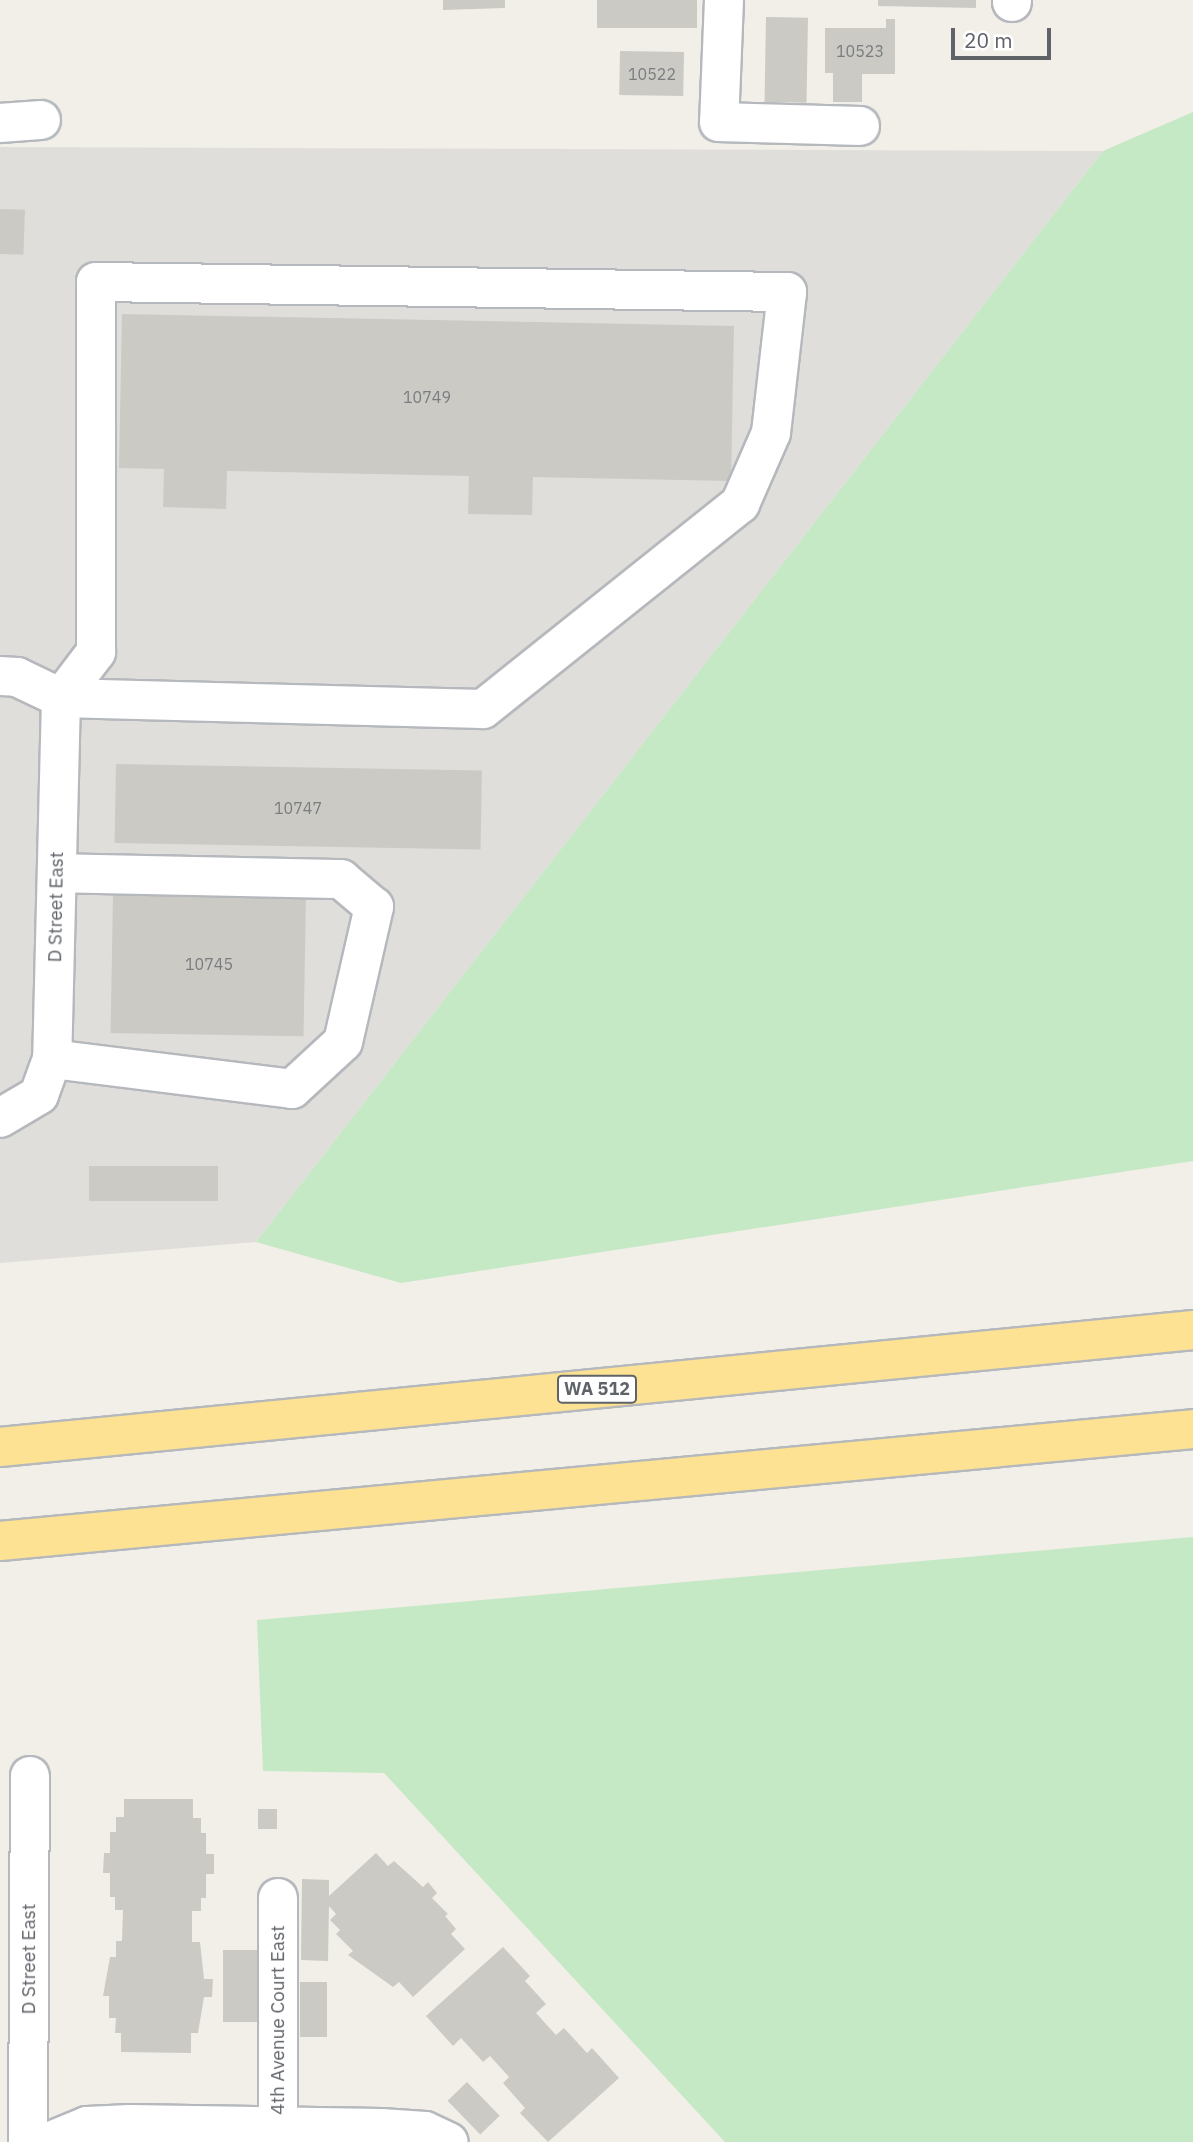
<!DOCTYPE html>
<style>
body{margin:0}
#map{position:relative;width:1193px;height:2142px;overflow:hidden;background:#f1efe8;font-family:"IBM Plex Sans",sans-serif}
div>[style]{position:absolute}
.industrial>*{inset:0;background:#e0deda}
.green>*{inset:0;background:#c5e8c5}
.building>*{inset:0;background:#cccac5;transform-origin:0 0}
.roads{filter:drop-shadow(2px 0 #b5b8bc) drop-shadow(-2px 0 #b5b8bc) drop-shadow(0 2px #b5b8bc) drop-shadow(0 -2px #b5b8bc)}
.minor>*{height:38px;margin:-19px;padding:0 19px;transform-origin:19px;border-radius:19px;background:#fff}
.highway>*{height:38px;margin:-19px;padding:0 19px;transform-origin:19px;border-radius:19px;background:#fde293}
span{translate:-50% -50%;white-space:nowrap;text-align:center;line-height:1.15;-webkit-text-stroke:6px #fff;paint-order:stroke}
.number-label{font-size:16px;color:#7a7d7f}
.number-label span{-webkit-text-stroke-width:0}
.shield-label span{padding:2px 5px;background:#fff;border:2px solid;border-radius:5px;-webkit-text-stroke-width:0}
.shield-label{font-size:18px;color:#5f6368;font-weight:700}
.street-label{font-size:19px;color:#5f6368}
.scale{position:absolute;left:951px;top:28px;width:100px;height:32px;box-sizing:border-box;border:4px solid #5f6368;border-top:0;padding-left:9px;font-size:21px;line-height:24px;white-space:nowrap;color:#5f6368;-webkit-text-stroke:5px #fff;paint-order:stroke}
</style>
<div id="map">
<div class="industrial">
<i style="clip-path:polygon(0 147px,1103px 151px,256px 1242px,0 1263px)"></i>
</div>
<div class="green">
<i style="clip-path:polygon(1193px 112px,1193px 1161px,401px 1283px,256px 1242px,1103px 151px)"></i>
<i style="clip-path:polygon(1193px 1537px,1193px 2142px,725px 2142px,384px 1773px,263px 1771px,257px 1620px)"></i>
</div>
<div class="building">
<i style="clip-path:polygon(443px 0,505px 0,505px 8px,443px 10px)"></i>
<i style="left:597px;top:0;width:100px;height:28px"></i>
<i style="clip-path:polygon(878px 0,976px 0,976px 8px,878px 6px)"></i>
<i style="left:766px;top:17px;width:42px;height:85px;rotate:1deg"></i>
<i style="clip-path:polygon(886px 19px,895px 19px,895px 74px,862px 74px,862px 102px,833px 102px,833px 73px,825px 73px,825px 28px,886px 28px)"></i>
<i style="left:620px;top:51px;width:64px;height:44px;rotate:1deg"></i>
<i style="left:0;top:209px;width:25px;height:45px;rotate:2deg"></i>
<i style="clip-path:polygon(122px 314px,734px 326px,731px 481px,533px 477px,532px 515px,468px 514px,469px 476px,227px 471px,226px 509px,163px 507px,164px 469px,119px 468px)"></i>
<i style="left:116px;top:764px;width:366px;height:79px;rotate:1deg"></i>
<i style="left:113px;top:893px;width:193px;height:140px;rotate:1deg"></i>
<i style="left:89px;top:1166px;width:129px;height:35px"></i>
<i style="clip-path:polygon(124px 1799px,193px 1799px,193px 1818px,201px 1818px,201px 1833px,206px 1833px,206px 1854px,214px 1854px,214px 1874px,206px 1874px,206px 1898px,201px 1898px,201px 1911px,192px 1911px,192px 1942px,200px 1942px,204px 1979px,213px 1979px,212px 1997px,204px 1997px,198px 2033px,191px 2033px,191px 2053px,121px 2052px,121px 2033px,115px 2033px,116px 2018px,109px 2018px,109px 1996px,103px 1996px,110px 1957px,116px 1957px,116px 1941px,122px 1941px,123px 1910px,115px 1910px,115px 1897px,110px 1897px,110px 1873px,103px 1873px,104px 1853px,110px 1853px,110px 1832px,116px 1832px,116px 1817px,124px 1817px)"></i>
<i style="left:258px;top:1809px;width:19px;height:20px"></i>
<i style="clip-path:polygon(376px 1853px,388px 1866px,394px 1861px,423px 1887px,428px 1882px,437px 1893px,432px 1898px,448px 1914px,445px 1916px,456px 1929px,451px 1934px,465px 1949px,413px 1997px,399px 1982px,393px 1987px,348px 1955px,353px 1951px,336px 1934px,340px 1930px,330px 1920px,336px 1914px,329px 1906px,328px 1961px,301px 1960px,302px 1879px,329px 1880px,329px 1896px)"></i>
<i style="clip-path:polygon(503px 1947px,530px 1976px,525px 1981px,546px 2004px,536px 2013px,556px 2035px,564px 2028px,587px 2053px,592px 2048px,619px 2078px,548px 2142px,520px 2113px,525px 2108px,503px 2083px,509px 2077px,490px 2056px,483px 2062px,461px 2038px,453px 2046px,426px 2016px)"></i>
<i style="left:223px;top:1950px;width:35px;height:72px"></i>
<i style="left:300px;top:1982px;width:27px;height:55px"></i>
<i style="left:467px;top:2082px;width:47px;height:27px;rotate:46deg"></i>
</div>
<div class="roads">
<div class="minor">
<i style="left:724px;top:0;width:122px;rotate:92.3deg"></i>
<i style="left:719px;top:122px;width:141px;rotate:1.6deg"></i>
<i style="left:1012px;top:2px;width:2px;rotate:-90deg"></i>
<i style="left:0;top:123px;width:41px;rotate:-4.2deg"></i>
<i style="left:0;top:676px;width:17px;rotate:3deg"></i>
<i style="left:17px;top:677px;width:49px;rotate:25.5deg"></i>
<i style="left:61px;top:698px;width:422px;rotate:1.5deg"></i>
<i style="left:483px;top:709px;width:329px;rotate:-38.6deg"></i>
<i style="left:740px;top:504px;width:77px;rotate:-66.4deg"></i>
<i style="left:771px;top:433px;width:142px;rotate:-83.5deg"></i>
<i style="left:787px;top:292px;width:691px;rotate:-179.17deg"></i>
<i style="left:96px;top:282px;width:370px;rotate:90deg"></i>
<i style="left:96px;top:652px;width:58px;rotate:127.3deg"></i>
<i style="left:61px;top:698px;width:361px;rotate:91.4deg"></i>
<i style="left:52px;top:1059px;width:38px;rotate:110deg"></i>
<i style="left:39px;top:1095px;width:45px;rotate:149.5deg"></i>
<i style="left:52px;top:1059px;width:242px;rotate:7.1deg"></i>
<i style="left:292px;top:1089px;width:69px;rotate:-42.7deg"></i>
<i style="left:343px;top:1042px;width:139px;rotate:-77.1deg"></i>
<i style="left:374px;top:907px;width:43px;rotate:-139.7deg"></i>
<i style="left:341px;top:879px;width:284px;rotate:-178.8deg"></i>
<i style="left:28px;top:2142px;width:366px;rotate:-89.7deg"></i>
<i style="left:48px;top:2142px;width:42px;rotate:-22.3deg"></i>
<i style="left:87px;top:2126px;width:43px;rotate:-2.7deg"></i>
<i style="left:130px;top:2124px;width:251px;rotate:0.9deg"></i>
<i style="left:381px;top:2128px;width:44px;rotate:3.9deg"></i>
<i style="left:425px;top:2131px;width:26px;rotate:25deg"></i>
<i style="left:278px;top:2142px;width:244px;rotate:-90deg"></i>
</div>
<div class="highway">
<i style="left:0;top:1447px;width:1199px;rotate:-5.6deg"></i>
<i style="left:0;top:1541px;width:1198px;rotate:-5.36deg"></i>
</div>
</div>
<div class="number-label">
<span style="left:860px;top:51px">10523</span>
<span style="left:652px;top:74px">10522</span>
<span style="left:427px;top:397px">10749</span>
<span style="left:298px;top:808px">10747</span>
<span style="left:209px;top:964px">10745</span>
</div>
<div class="shield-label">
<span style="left:597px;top:1389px">WA 512</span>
</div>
<div class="street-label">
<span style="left:56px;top:907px;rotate:-89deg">D Street East</span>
<span style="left:29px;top:1959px;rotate:-90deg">D Street East</span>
<span style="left:278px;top:2020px;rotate:-90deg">4th Avenue Court East</span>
</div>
<div class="scale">20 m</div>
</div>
